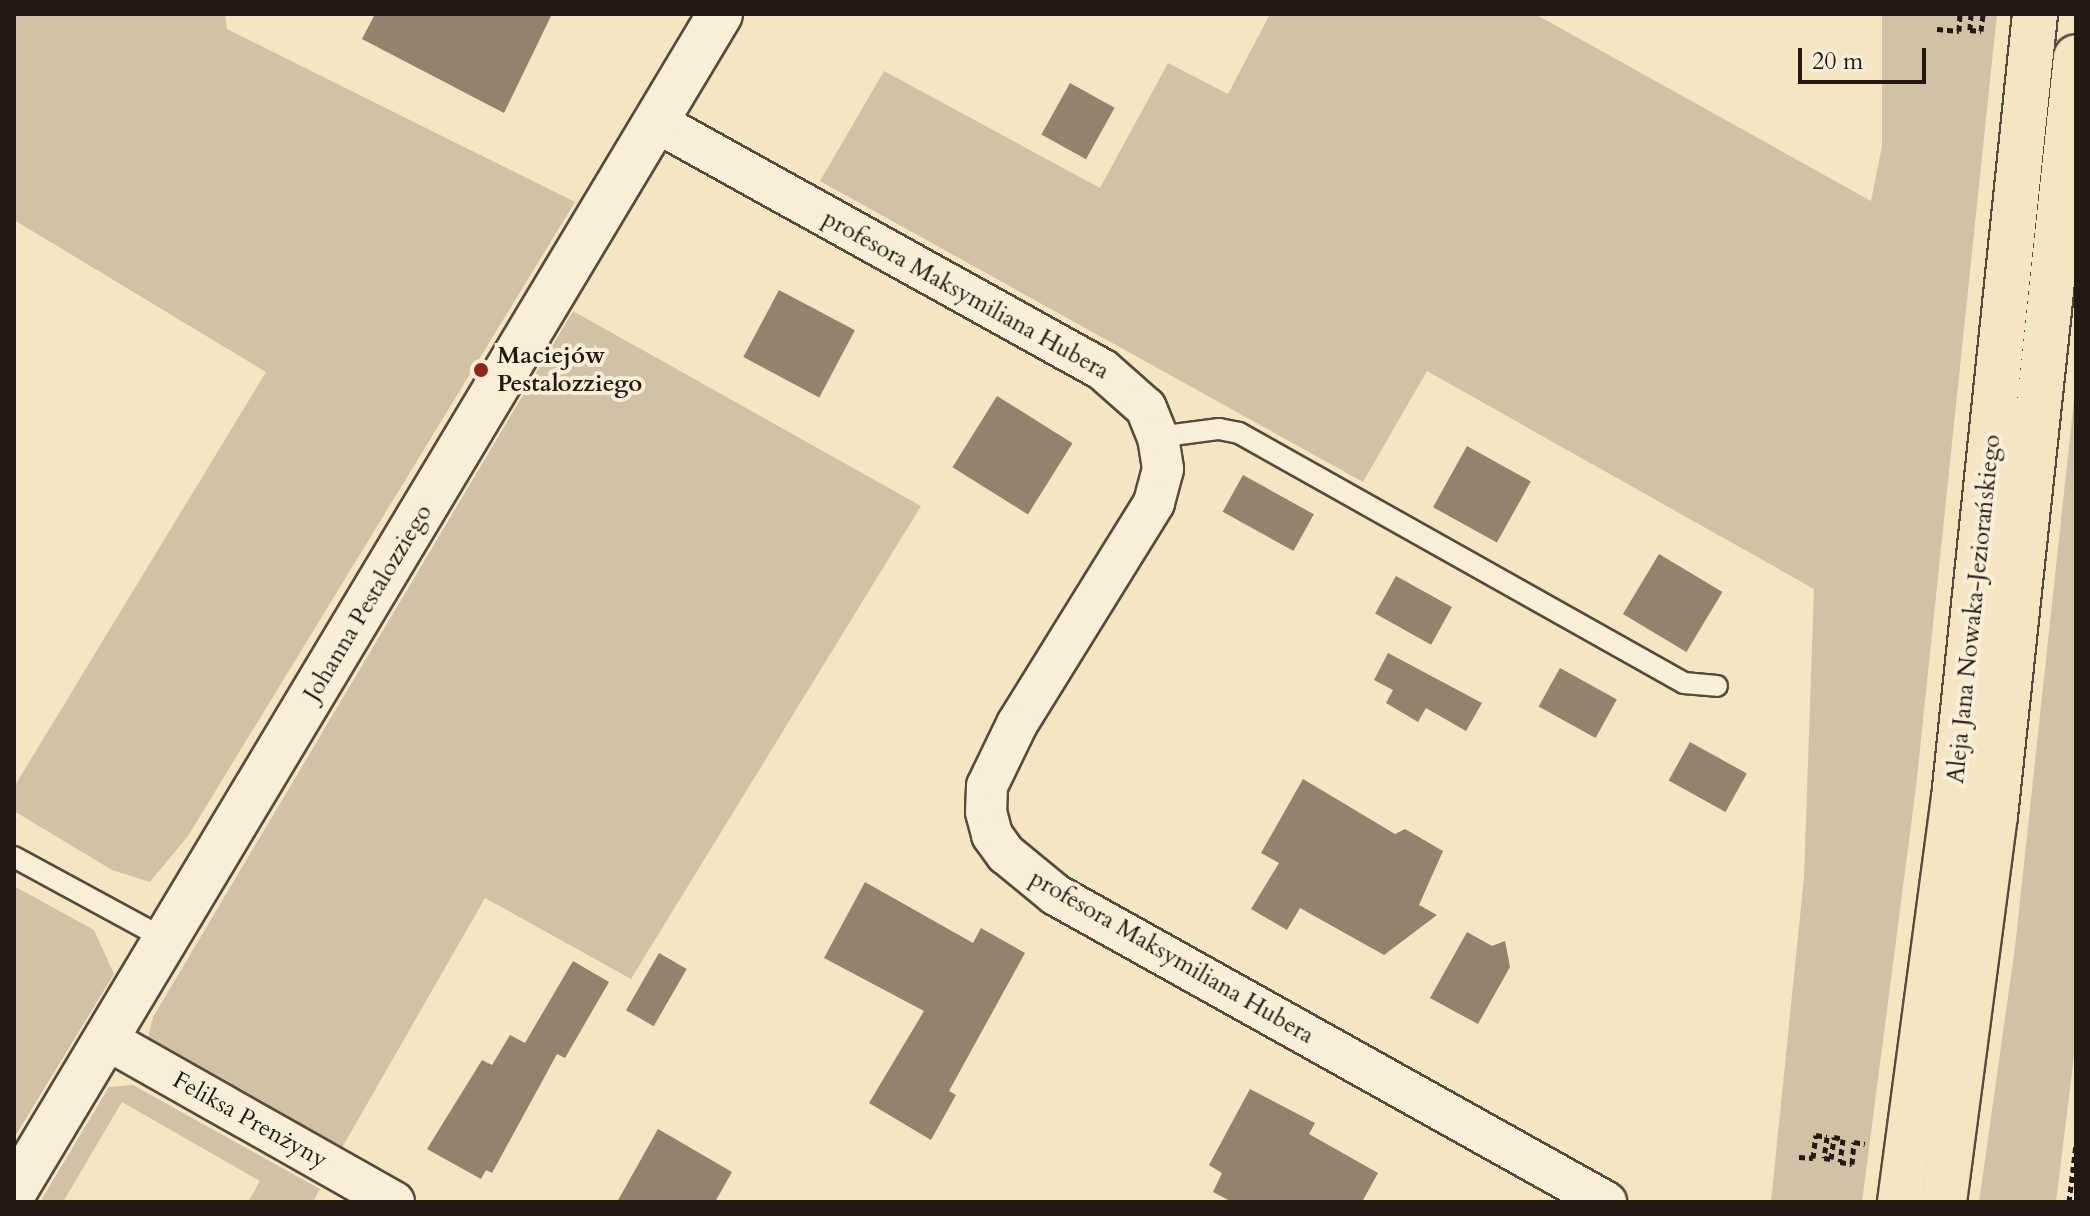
<!DOCTYPE html>
<meta charset="utf-8">
<style>
body{margin:0}
#map{position:relative;width:2090px;height:1216px;overflow:hidden;background:#f6e5c3;font-family:Cardo,serif}
div>[style]{position:absolute}
.green>*{inset:0;background:#d2c2a5}
.building>*{inset:0;background:#92826e;transform-origin:0 0}
.path>*{height:5px;margin-top:-2.5px;transform-origin:0;background:repeating-linear-gradient(90deg,#251712 0 6px,transparent 0 10px)}
.roads{filter:drop-shadow(2px 0 #594a3e) drop-shadow(-2px 0 #594a3e) drop-shadow(0 2px #594a3e) drop-shadow(0 -2px #594a3e)}
.lane>*{height:20px;margin:-10px;padding:0 10px;transform-origin:10px;border-radius:10px;background:#f9eed8}
.street>*{height:40px;margin:-20px;padding:0 20px;transform-origin:20px;border-radius:20px;background:#f9eed8}
.secondary>*{height:44px;margin:-22px;padding:0 22px;transform-origin:22px;border-radius:22px;background:#f9eed8}
.primary>*{height:44px;margin:-22px;padding:0 22px;transform-origin:22px;border-radius:22px;background:#f6e5c3}
.dots>*{width:22px;height:22px;translate:-50% -50%;box-sizing:border-box;border:4px solid #f9eed8;border-radius:50%}
span{translate:-50% -50%;white-space:nowrap;text-align:center;line-height:1.15;-webkit-text-stroke:8px #f9eed8;paint-order:stroke}
.street-label{font-size:24px;color:#251712}
.poi-label{font-size:24px;color:#251712;font-weight:700}
.left{translate:0 -50%;text-align:left}
.frame{position:absolute;inset:0;border:16px solid #251712;pointer-events:none}
.scale{position:absolute;left:1798px;top:48px;width:128px;height:36px;box-sizing:border-box;border:4px solid #251712;border-top:0;padding-left:10px;font-size:24px;line-height:28px;white-space:nowrap;color:#251712;-webkit-text-stroke:6px #f9eed8;paint-order:stroke}
</style>
<div id="map">
<div class="green">
<i style="clip-path:polygon(14px 14px,225px 14px,227px 29px,575px 202px,188px 836px,150px 882px,112px 870px,14px 811px,14px 787px,266px 372px,14px 220px)"></i>
<i style="clip-path:polygon(1270px 14px,1535px 14px,1871px 201px,1882px 146px,1882px 14px,1997px 14px,1916px 787px,1862px 1202px,1771px 1202px,1804px 877px,1814px 589px,1427px 371px,1363px 482px,820px 181px,884px 71px,1100px 188px,1168px 63px,1228px 94px)"></i>
<i style="clip-path:polygon(573px 311px,921px 506px,631px 979px,485px 898px,339px 1153px,147px 1042px,153px 1017px)"></i>
<i style="clip-path:polygon(2076px 381px,2076px 1040px,2056px 1202px,1979px 1202px,2015px 947px)"></i>
<i style="clip-path:polygon(14px 886px,94px 930px,114px 974px,14px 1138px)"></i>
<i style="clip-path:polygon(133px 1085px,320px 1189px,313px 1202px,248px 1202px,260px 1181px,122px 1102px,63px 1202px,40px 1202px,109px 1087px)"></i>
</div>
<div class="building">
<i style="clip-path:polygon(375px 14px,552px 14px,504px 113px,362px 39px)"></i>
<i style="left:1070px;top:83px;width:51px;height:59px;rotate:29deg"></i>
<i style="left:779px;top:290px;width:86px;height:76px;rotate:28deg"></i>
<i style="left:997px;top:396px;width:89px;height:84px;rotate:32deg"></i>
<i style="left:1467px;top:446px;width:73px;height:70px;rotate:29deg"></i>
<i style="left:1243px;top:475px;width:81px;height:42px;rotate:29deg"></i>
<i style="left:1659px;top:554px;width:74px;height:70px;rotate:31deg"></i>
<i style="left:1396px;top:576px;width:64px;height:43px;rotate:29deg"></i>
<i style="clip-path:polygon(1388px 653px,1482px 703px,1466px 731px,1426px 708px,1418px 722px,1386px 703px,1393px 690px,1374px 680px)"></i>
<i style="left:1560px;top:668px;width:65px;height:44px;rotate:29deg"></i>
<i style="left:1690px;top:742px;width:65px;height:44px;rotate:29deg"></i>
<i style="clip-path:polygon(1303px 779px,1395px 834px,1405px 829px,1443px 851px,1419px 905px,1437px 915px,1384px 955px,1300px 908px,1287px 930px,1251px 909px,1279px 863px,1261px 853px)"></i>
<i style="clip-path:polygon(865px 882px,973px 943px,981px 928px,1025px 953px,949px 1091px,956px 1095px,931px 1140px,869px 1103px,924px 1011px,824px 958px)"></i>
<i style="clip-path:polygon(1467px 932px,1492px 946px,1505px 941px,1510px 967px,1478px 1024px,1430px 998px)"></i>
<i style="left:659px;top:953px;width:32px;height:66px;rotate:30deg"></i>
<i style="clip-path:polygon(573px 961px,609px 982px,565px 1058px,557px 1054px,492px 1173px,486px 1170px,481px 1179px,427px 1149px,482px 1060px,492px 1065px,510px 1035px,525px 1043px)"></i>
<i style="clip-path:polygon(1250px 1089px,1315px 1123px,1309px 1134px,1378px 1173px,1362px 1202px,1232px 1202px,1213px 1192px,1222px 1173px,1209px 1165px)"></i>
<i style="clip-path:polygon(658px 1129px,732px 1172px,715px 1202px,617px 1202px)"></i>
</div>
<div class="path">
<i style="left:1971px;top:14px;width:16px;rotate:94deg"></i>
<i style="left:1970px;top:30px;width:11px;rotate:5deg"></i>
<i style="left:1981px;top:31px;width:17px;rotate:-83deg"></i>
<i style="left:1937px;top:29px;width:22px;rotate:5deg"></i>
<i style="left:1959px;top:31px;width:17px;rotate:-87deg"></i>
<i style="left:1799px;top:1157px;width:14px;rotate:4deg"></i>
<i style="left:1813px;top:1158px;width:23px;rotate:-83deg"></i>
<i style="left:1816px;top:1135px;width:11px;rotate:10deg"></i>
<i style="left:1827px;top:1137px;width:21px;rotate:98deg"></i>
<i style="left:1824px;top:1158px;width:7px;rotate:8deg"></i>
<i style="left:1831px;top:1159px;width:22px;rotate:-82deg"></i>
<i style="left:1834px;top:1137px;width:9px;rotate:13deg"></i>
<i style="left:1843px;top:1139px;width:23px;rotate:97deg"></i>
<i style="left:1840px;top:1162px;width:12px;rotate:9deg"></i>
<i style="left:1852px;top:1164px;width:22px;rotate:-85deg"></i>
<i style="left:1854px;top:1142px;width:11px;rotate:10deg"></i>
<i style="left:2069px;top:1202px;width:58px;rotate:-83.1deg"></i>
</div>
<div class="roads">
<div class="lane">
<i style="left:1158px;top:437px;width:62px;rotate:-7.5deg"></i>
<i style="left:1219px;top:429px;width:20px;rotate:11deg"></i>
<i style="left:1239px;top:433px;width:510px;rotate:29.33deg"></i>
<i style="left:1684px;top:683px;width:33px;rotate:5deg"></i>
<i style="left:14px;top:857px;width:172px;rotate:28.5deg"></i>
</div>
<div class="street">
<i style="left:656px;top:122px;width:511px;rotate:29.02deg"></i>
<i style="left:1103px;top:370px;width:57px;rotate:41.5deg"></i>
<i style="left:1146px;top:408px;width:31px;rotate:68deg"></i>
<i style="left:1158px;top:437px;width:32px;rotate:81deg"></i>
<i style="left:1163px;top:469px;width:35px;rotate:105deg"></i>
<i style="left:1154px;top:503px;width:260px;rotate:121.8deg"></i>
<i style="left:1017px;top:724px;width:69px;rotate:115.8deg"></i>
<i style="left:987px;top:786px;width:26px;rotate:92deg"></i>
<i style="left:986px;top:812px;width:24px;rotate:75deg"></i>
<i style="left:992px;top:835px;width:24px;rotate:54deg"></i>
<i style="left:1006px;top:854px;width:65px;rotate:39.4deg"></i>
<i style="left:1056px;top:895px;width:630px;rotate:29.17deg"></i>
<i style="left:106px;top:1039px;width:331px;rotate:29.5deg"></i>
</div>
<div class="secondary">
<i style="left:14px;top:1192px;width:1373px;rotate:-59.06deg"></i>
</div>
<div class="primary">
<i style="left:1900px;top:1202px;width:408px;rotate:-82.4deg"></i>
<i style="left:1954px;top:798px;width:788px;rotate:-84.1deg"></i>
<i style="left:1944px;top:1202px;width:389px;rotate:-82.5deg"></i>
<i style="left:1995px;top:816px;width:763px;rotate:-83.91deg"></i>
</div>
</div>
<div class="dots">
<i style="left:481px;top:370px;background:#8f2418"></i>
</div>
<div class="street-label">
<span style="left:966px;top:295px;rotate:29deg">profesora Maksymiliana Hubera</span>
<span style="left:368px;top:603px;rotate:-59deg">Johanna Pestalozziego</span>
<span style="left:1974px;top:609px;rotate:-84deg">Aleja Jana Nowaka-Jeziorańskiego</span>
<span style="left:1172px;top:957px;rotate:30deg">profesora Maksymiliana Hubera</span>
<span style="left:250px;top:1120px;rotate:29deg">Feliksa Prenżyny</span>
</div>
<div class="poi-label">
<span class="left" style="left:497px;top:370px">Maciejów<br>Pestalozziego</span>
</div>
<div class="frame"></div>
<div class="scale">20 m</div>
</div>
